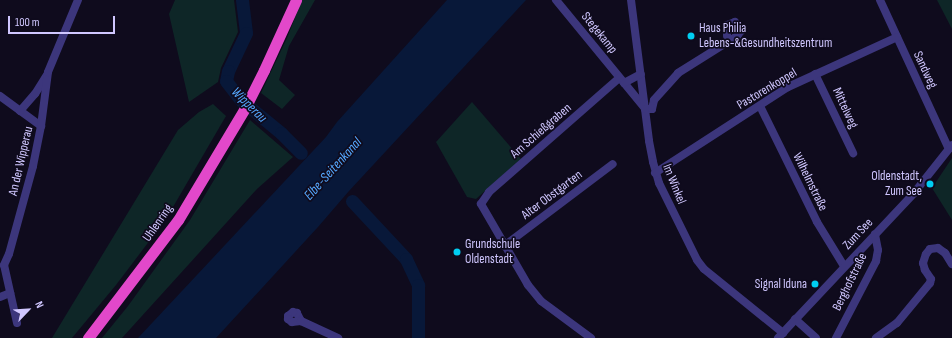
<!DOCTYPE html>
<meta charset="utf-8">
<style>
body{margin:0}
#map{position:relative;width:952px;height:338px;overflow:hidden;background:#0f0b1d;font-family:"Sofia Sans Condensed",sans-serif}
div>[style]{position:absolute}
.green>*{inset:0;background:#0e2627}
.water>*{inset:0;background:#081839}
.river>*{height:13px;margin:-6.5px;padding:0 6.5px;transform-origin:6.5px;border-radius:6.5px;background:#081839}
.minor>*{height:8px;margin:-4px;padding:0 4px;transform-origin:4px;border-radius:4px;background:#3c367c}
.trunk>*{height:11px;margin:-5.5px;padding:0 5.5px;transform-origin:5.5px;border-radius:5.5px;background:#e248ca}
.dots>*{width:11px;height:11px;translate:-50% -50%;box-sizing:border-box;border:2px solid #0f0b1d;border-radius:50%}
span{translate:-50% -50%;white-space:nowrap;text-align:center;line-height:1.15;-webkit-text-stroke:3.5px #0f0b1d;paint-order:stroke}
.poi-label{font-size:13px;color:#d0c7ff}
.left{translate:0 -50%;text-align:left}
.right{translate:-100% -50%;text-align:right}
.street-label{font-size:13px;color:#d0c7ff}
.water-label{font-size:14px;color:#55a8ff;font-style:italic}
.north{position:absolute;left:8px;top:290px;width:40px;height:40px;-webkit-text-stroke:3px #0f0b1d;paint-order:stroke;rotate:65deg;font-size:11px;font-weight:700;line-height:16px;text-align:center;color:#d0c7ff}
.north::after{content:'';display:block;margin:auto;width:14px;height:18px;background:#d0c7ff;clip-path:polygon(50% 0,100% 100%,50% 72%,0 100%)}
.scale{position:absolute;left:8px;top:16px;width:107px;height:18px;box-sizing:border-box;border:2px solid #d0c7ff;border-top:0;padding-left:5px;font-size:12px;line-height:14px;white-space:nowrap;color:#d0c7ff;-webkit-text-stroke:3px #0f0b1d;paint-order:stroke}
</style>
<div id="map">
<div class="green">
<i style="clip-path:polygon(175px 0,234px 0,238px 32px,221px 68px,218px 82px,189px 102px,169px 14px)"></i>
<i style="clip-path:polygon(302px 0,315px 0,289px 46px,279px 80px,295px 95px,282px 109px,261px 93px,287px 38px)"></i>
<i style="clip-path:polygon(937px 0,952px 0,952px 29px)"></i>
<i style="clip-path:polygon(472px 102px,521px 159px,476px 199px,467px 197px,436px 142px)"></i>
<i style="clip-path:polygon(213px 104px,226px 116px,166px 219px,116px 285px,72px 338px,52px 338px,178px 130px,199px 112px)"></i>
<i style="clip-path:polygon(250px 120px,293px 157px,257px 189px,122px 338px,102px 338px,128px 306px,190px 220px)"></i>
<i style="clip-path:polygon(952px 158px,952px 220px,932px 188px)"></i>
</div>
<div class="water">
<i style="clip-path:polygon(447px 0,526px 0,349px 191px,318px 227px,216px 338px,138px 338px,326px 137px,337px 122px)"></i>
</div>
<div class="river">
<i style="left:242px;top:0;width:33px;rotate:83deg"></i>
<i style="left:246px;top:33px;width:42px;rotate:115.3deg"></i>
<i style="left:228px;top:71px;width:10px;rotate:101deg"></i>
<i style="left:226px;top:81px;width:24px;rotate:52deg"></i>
<i style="left:241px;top:100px;width:52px;rotate:39.5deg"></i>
<i style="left:281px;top:133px;width:28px;rotate:45deg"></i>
<i style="left:352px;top:201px;width:79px;rotate:47deg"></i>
<i style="left:406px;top:259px;width:29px;rotate:65deg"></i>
<i style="left:418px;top:285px;width:53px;rotate:90deg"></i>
</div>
<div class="minor">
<i style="left:556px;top:0;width:139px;rotate:50.6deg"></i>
<i style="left:631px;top:0;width:142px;rotate:82.7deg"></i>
<i style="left:649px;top:141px;width:21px;rotate:79deg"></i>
<i style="left:653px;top:162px;width:22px;rotate:74deg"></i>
<i style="left:659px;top:183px;width:86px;rotate:63.7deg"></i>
<i style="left:697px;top:260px;width:11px;rotate:52deg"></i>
<i style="left:704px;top:269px;width:102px;rotate:39deg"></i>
<i style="left:880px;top:0;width:164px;rotate:65.2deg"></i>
<i style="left:815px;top:74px;width:88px;rotate:64.3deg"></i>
<i style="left:624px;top:83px;width:19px;rotate:-28deg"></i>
<i style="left:0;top:96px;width:51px;rotate:36.2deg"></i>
<i style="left:760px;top:106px;width:129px;rotate:63.8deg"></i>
<i style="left:817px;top:222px;width:52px;rotate:58.5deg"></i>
<i style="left:645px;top:109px;width:7px"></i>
<i style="left:652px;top:109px;width:9px;rotate:-77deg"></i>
<i style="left:654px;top:100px;width:36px;rotate:-48deg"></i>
<i style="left:678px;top:73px;width:70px;rotate:-32.1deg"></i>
<i style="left:737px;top:36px;width:6px;rotate:-51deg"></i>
<i style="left:741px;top:31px;width:3px;rotate:-108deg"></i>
<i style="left:740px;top:28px;width:8px;rotate:-130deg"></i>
<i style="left:735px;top:22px;width:9px;rotate:159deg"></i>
<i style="left:727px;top:25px;width:10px;rotate:90deg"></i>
<i style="left:727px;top:35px;width:5px;rotate:79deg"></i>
<i style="left:20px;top:111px;width:23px;rotate:-49deg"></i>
<i style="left:35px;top:94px;width:22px;rotate:-58deg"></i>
<i style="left:655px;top:173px;width:158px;rotate:-32.9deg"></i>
<i style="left:788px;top:87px;width:120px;rotate:-24.6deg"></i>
<i style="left:504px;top:246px;width:136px;rotate:-37deg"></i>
<i style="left:0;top:297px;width:11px;rotate:-22deg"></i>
<i style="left:795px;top:319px;width:28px;rotate:42deg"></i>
<i style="left:301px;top:321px;width:9px;rotate:-117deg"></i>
<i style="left:297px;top:313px;width:4px;rotate:-166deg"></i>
<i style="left:293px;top:312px;width:6px;rotate:141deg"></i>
<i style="left:288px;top:316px;width:3px;rotate:90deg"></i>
<i style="left:288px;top:319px;width:5px;rotate:37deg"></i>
<i style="left:292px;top:322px;width:9px;rotate:-6deg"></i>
<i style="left:301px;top:321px;width:41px;rotate:24.7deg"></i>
<i style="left:17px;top:323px;width:59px;rotate:-102.6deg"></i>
<i style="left:4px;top:265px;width:12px;rotate:-66deg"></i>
<i style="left:9px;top:254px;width:91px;rotate:-74.7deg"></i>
<i style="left:33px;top:166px;width:41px;rotate:-78.7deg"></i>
<i style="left:41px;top:126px;width:54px;rotate:-82.6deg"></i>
<i style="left:48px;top:72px;width:78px;rotate:-67.4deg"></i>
<i style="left:591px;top:338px;width:62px;rotate:-143.5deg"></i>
<i style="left:541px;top:301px;width:21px;rotate:-129deg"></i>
<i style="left:528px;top:285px;width:94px;rotate:-120.1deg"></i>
<i style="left:481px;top:204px;width:14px;rotate:-56deg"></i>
<i style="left:489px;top:192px;width:173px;rotate:-41.2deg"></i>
<i style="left:778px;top:338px;width:199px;rotate:-46.8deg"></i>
<i style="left:914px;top:193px;width:61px;rotate:-51.6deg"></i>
<i style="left:836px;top:338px;width:87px;rotate:-62.5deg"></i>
<i style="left:876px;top:261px;width:11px;rotate:-80deg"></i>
<i style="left:878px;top:250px;width:16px;rotate:-101deg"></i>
<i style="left:876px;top:338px;width:26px;rotate:-36deg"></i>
<i style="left:897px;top:323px;width:52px;rotate:-50.5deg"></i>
<i style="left:930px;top:283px;width:4px;rotate:-76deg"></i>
<i style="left:931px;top:279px;width:11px;rotate:-124deg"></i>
<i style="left:925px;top:270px;width:7px;rotate:-106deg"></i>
<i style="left:923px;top:263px;width:9px;rotate:-72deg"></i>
<i style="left:926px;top:254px;width:6px;rotate:-51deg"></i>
<i style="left:930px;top:249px;width:8px;rotate:-7deg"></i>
<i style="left:938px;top:248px;width:9px;rotate:36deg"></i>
<i style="left:945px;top:253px;width:13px;rotate:58deg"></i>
</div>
<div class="trunk">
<i style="left:88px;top:338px;width:148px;rotate:-52.7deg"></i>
<i style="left:178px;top:220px;width:131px;rotate:-59.1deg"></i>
<i style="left:245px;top:108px;width:42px;rotate:-63.4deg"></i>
<i style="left:264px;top:70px;width:77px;rotate:-65.4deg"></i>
</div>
<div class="dots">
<i style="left:691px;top:36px;background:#00cef2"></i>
<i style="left:930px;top:184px;background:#00cef2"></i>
<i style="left:457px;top:252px;background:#00cef2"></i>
<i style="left:815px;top:284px;background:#00cef2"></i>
</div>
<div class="poi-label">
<span class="left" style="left:699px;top:36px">Haus Philia<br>Lebens-&amp;Gesundheitszentrum</span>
<span class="right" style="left:922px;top:184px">Oldenstadt,<br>Zum See</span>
<span class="left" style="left:465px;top:252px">Grundschule<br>Oldenstadt</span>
<span class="right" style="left:807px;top:284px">Signal Iduna</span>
</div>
<div class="street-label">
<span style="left:599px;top:33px;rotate:51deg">Stegekamp</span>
<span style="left:925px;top:70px;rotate:65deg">Sandweg</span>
<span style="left:767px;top:89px;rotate:-31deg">Pastorenkoppel</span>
<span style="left:845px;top:108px;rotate:65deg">Mittelweg</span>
<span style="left:541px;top:131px;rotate:-41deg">Am Schießgraben</span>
<span style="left:21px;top:161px;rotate:-77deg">An der Wipperau</span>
<span style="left:810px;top:182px;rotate:64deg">Wilhelmstraße</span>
<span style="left:674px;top:184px;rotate:68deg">Im Winkel</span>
<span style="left:552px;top:195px;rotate:-37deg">Alter Obstgarten</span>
<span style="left:158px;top:223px;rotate:-55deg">Uhlenring</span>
<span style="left:858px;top:234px;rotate:-47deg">Zum See</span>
<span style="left:850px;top:282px;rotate:-64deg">Berghofstraße</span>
</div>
<div class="water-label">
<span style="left:249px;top:105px;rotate:45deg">Wipperau</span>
<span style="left:333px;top:169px;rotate:-48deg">Elbe-Seitenkanal</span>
</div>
<div class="north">N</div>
<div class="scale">100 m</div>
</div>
